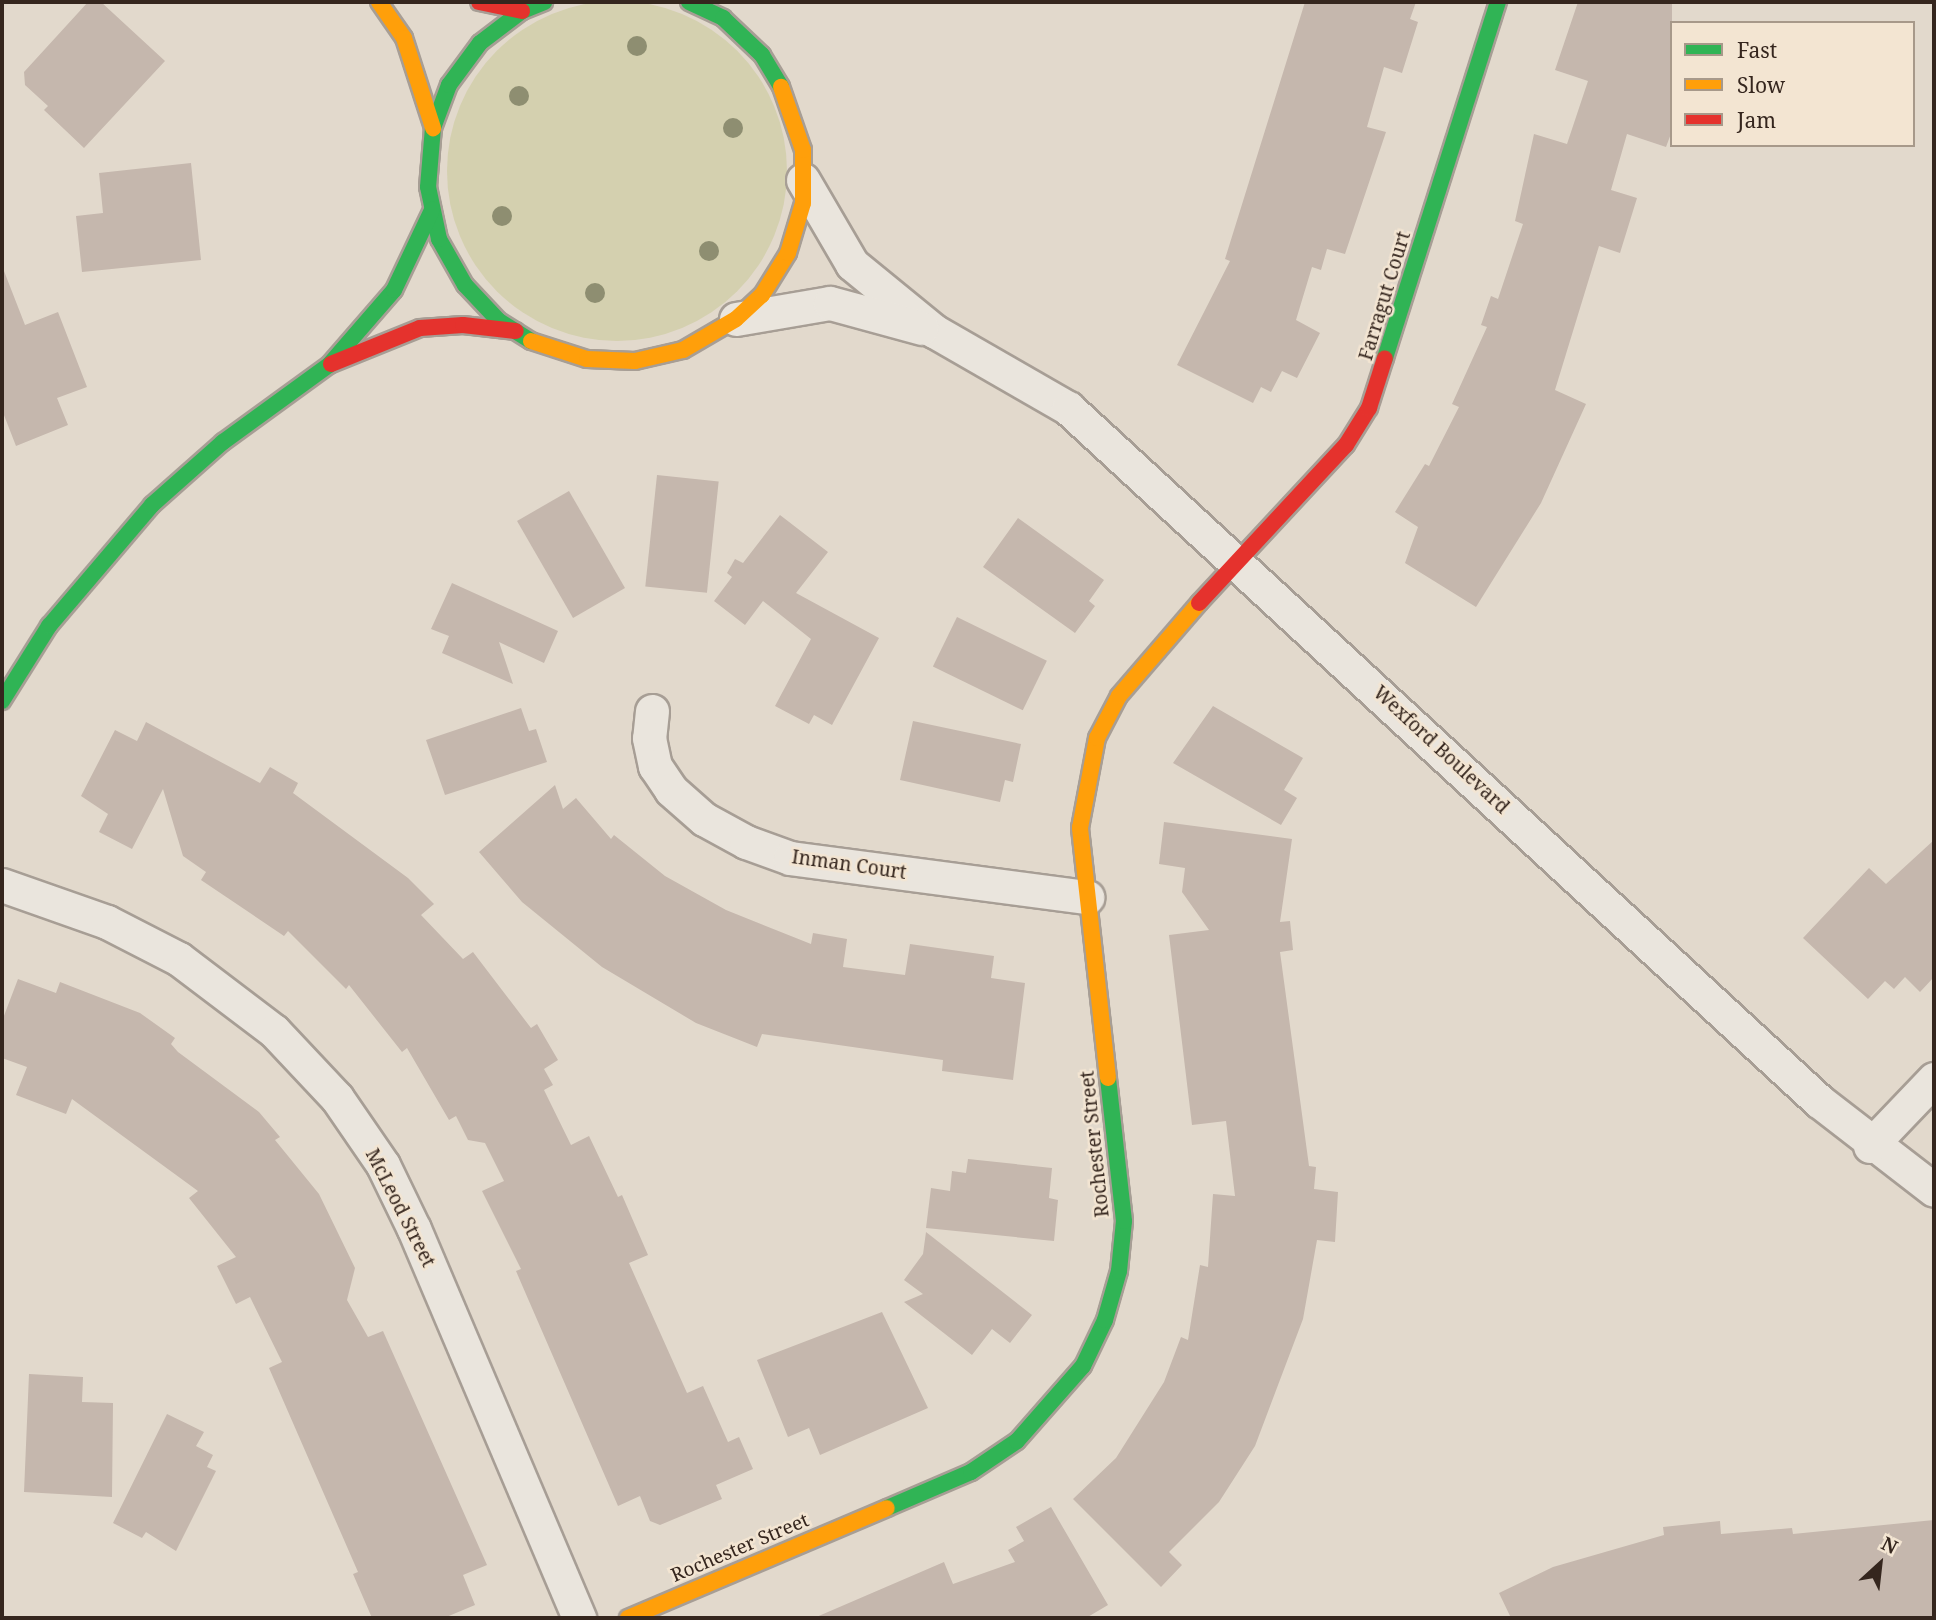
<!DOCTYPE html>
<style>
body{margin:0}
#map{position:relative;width:1936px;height:1620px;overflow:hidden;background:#e2d9cc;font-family:"Noto Serif",serif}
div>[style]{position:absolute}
.green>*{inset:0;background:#d4d0af}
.round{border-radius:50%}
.building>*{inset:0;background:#c5b7ad;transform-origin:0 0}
.roads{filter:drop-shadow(2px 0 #a79e95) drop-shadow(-2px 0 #a79e95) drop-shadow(0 2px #a79e95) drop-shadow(0 -2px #a79e95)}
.street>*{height:33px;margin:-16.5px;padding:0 16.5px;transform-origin:16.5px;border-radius:16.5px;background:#eae5dd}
.fast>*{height:16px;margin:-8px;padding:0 8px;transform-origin:8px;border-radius:8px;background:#30b455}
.slow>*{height:16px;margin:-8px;padding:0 8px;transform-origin:8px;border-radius:8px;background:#ff9f0a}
.jam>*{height:16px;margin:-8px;padding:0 8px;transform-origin:8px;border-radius:8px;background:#e5322d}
.trees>*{width:20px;height:20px;margin:-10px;border-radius:50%;background:#8e8e71}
span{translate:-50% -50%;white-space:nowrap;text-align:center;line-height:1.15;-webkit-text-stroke:5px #f3e5d2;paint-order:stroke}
.street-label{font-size:19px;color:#35261e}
.frame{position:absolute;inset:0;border:4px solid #35261e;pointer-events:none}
.legend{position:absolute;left:1670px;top:21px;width:245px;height:126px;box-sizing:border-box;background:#f3e5d2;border:2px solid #a7998a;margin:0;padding:9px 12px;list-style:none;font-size:21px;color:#35261e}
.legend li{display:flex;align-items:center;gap:14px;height:35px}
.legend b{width:35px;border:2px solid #a7998a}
.north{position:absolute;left:1845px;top:1529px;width:70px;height:70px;-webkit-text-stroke:5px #f3e5d2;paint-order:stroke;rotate:27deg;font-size:19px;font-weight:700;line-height:28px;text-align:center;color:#35261e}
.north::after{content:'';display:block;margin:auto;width:24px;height:32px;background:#35261e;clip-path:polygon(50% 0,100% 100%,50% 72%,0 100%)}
</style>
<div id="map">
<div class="green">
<i class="round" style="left:447px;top:1px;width:340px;height:340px"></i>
</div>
<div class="building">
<i style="clip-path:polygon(88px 2px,101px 2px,165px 61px,84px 148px,44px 110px,48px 106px,25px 85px,24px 72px)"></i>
<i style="clip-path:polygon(1305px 2px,1416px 2px,1410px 19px,1418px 22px,1402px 73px,1384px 67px,1367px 127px,1386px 132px,1345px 254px,1327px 249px,1321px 270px,1312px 267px,1296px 320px,1320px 333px,1297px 378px,1282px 371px,1271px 392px,1261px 387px,1253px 403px,1177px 365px,1230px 261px,1225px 259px)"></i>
<i style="clip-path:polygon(1578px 2px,1672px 2px,1672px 131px,1666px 147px,1627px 134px,1611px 190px,1637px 198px,1620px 253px,1599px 246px,1555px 390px,1586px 404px,1541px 503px,1476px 607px,1405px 563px,1418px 527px,1395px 512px,1425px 464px,1429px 466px,1459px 407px,1452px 404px,1487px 327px,1481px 325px,1491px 296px,1498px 299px,1523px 224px,1515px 221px,1534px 134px,1567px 144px,1588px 81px,1555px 70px)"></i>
<i style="clip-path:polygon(191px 163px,201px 260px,82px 272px,76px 216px,103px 213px,99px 173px)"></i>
<i style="clip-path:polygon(4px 271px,25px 325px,58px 312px,87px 387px,57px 398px,68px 425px,16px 446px,2px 410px)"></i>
<i style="left:657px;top:475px;width:62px;height:112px;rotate:6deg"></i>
<i style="left:569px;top:491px;width:112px;height:60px;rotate:60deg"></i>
<i style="clip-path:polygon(780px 515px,828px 552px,796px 593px,879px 638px,832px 725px,814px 715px,809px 724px,775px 706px,811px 639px,763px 601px,745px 625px,714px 601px,732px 577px,727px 573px,735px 559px,743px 563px)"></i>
<i style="clip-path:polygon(1018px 518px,1104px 580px,1089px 601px,1095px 606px,1075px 633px,983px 567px)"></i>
<i style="clip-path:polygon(452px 583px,558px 631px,544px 663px,499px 642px,513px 684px,442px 653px,449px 636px,431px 629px)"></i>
<i style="left:957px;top:617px;width:100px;height:55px;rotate:26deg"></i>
<i style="clip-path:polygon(1213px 706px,1303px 758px,1284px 790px,1297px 798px,1281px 825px,1173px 763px)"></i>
<i style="clip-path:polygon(521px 708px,529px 731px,536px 729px,547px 762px,445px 795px,426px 740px)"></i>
<i style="clip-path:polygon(913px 721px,1021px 744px,1013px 782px,1005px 780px,1000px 802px,900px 780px)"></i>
<i style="clip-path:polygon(146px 722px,260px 783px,270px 767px,298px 783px,293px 793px,408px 878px,434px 904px,421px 915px,463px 959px,473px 952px,531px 1028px,537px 1024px,558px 1060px,544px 1069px,553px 1085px,544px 1090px,571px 1145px,589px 1136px,618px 1197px,622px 1195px,648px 1255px,629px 1263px,687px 1393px,703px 1386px,728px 1442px,739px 1437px,753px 1469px,716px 1485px,722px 1499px,660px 1525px,650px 1521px,640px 1496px,618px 1506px,522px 1285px,516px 1271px,521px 1269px,482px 1191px,504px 1181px,485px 1143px,468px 1140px,456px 1116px,449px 1120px,407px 1048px,402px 1052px,349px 985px,346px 989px,288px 931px,284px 936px,201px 880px,206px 872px,183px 856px,163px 789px,132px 849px,99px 832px,108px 814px,81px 796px,115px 730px,137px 741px)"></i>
<i style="clip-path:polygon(555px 785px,563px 809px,576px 798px,611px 839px,614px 835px,665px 876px,726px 910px,811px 944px,813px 933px,847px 939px,843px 967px,905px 975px,910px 944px,994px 956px,991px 978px,1025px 983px,1013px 1080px,942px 1071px,943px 1060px,762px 1034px,757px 1047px,696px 1023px,602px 967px,522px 902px,479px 852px)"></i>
<i style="clip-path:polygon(1164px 822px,1292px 839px,1280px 922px,1290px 921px,1293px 950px,1280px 952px,1309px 1166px,1316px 1167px,1314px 1189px,1338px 1192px,1335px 1242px,1317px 1240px,1303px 1319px,1255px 1446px,1219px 1502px,1169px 1552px,1182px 1565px,1161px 1587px,1073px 1499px,1116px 1458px,1164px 1382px,1181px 1337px,1188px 1340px,1200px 1265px,1208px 1267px,1213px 1194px,1235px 1196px,1226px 1121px,1192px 1125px,1169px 935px,1209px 930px,1182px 892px,1185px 868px,1159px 864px)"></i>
<i style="clip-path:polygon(1934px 840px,1934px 977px,1920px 992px,1905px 977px,1894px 989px,1885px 981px,1868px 999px,1803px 938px,1869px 868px,1886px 884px)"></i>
<i style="clip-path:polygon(18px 979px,56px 993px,60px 982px,140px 1013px,175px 1038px,171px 1044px,178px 1052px,259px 1112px,280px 1137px,275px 1140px,319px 1194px,355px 1268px,347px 1300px,368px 1337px,383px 1331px,487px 1565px,463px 1575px,475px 1605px,444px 1618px,372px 1618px,353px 1574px,358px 1572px,269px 1368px,282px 1362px,250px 1297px,236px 1304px,217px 1266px,236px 1257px,189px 1198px,198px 1191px,72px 1099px,66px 1114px,16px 1095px,27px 1067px,2px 1058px,2px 1021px)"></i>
<i style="clip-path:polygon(968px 1159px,1052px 1168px,1049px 1198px,1058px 1200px,1054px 1241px,926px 1228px,931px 1188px,950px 1191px,952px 1171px,966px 1173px)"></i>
<i style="clip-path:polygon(926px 1232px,1032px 1315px,1010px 1343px,992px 1329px,972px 1355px,904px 1302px,923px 1294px,904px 1280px,923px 1254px)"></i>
<i style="clip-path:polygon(882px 1312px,928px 1408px,820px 1455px,809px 1428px,788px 1437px,757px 1360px)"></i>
<i style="clip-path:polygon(29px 1374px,83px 1377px,82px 1402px,113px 1403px,112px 1497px,24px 1492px)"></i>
<i style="clip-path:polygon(167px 1414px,204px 1432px,196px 1446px,213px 1455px,207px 1467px,216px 1471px,176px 1551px,146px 1532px,142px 1538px,113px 1523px)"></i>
<i style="clip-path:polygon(1051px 1507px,1108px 1605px,1086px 1618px,814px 1618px,944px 1562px,953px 1584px,1015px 1562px,1008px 1550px,1024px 1541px,1016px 1527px)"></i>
<i style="clip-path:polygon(1934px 1520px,1934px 1618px,1511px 1618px,1499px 1593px,1553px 1567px,1664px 1535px,1663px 1527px,1720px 1521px,1721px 1534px,1792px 1528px,1793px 1534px)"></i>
</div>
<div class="roads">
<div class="street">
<i style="left:803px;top:180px;width:97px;rotate:59.7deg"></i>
<i style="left:852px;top:264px;width:106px;rotate:39.3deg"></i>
<i style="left:934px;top:331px;width:155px;rotate:29.9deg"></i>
<i style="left:1068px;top:408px;width:1022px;rotate:42.7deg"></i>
<i style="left:1819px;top:1101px;width:145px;rotate:37.7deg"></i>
<i style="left:736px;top:319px;width:95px;rotate:-9.7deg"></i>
<i style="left:830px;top:303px;width:95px;rotate:15.2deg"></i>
<i style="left:652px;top:711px;width:27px;rotate:96deg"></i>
<i style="left:649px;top:738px;width:29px;rotate:78deg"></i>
<i style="left:655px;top:766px;width:29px;rotate:56deg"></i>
<i style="left:671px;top:790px;width:44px;rotate:41.3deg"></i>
<i style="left:704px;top:819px;width:48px;rotate:28.7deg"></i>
<i style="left:746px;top:842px;width:47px;rotate:20deg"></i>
<i style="left:790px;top:858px;width:300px;rotate:7.5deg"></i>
<i style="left:2px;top:885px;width:111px;rotate:19.4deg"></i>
<i style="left:107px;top:922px;width:81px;rotate:27.2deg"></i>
<i style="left:179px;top:959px;width:119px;rotate:37.2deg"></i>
<i style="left:274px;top:1031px;width:92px;rotate:46.8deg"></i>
<i style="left:337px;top:1098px;width:81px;rotate:55.5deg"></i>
<i style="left:383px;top:1165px;width:71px;rotate:64.2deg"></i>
<i style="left:414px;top:1229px;width:423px;rotate:67deg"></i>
<i style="left:1870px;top:1146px;width:93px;rotate:-46.3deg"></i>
</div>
<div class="fast">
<i style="left:689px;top:2px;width:38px;rotate:25deg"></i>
<i style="left:723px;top:18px;width:54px;rotate:43.5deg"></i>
<i style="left:762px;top:55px;width:37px;rotate:59deg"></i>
<i style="left:531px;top:341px;width:39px;rotate:-148deg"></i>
<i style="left:498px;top:320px;width:48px;rotate:-133.3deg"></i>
<i style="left:465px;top:285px;width:53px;rotate:-119.5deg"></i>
<i style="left:439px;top:239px;width:53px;rotate:-101.9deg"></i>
<i style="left:428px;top:187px;width:59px;rotate:-85.2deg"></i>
<i style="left:433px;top:128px;width:46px;rotate:-69.6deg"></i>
<i style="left:449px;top:85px;width:52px;rotate:-53.6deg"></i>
<i style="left:480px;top:43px;width:53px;rotate:-37.3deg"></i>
<i style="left:522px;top:11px;width:24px;rotate:-22deg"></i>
<i style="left:1385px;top:358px;width:374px;rotate:-72.4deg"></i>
<i style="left:2px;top:701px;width:89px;rotate:-57.9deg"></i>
<i style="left:49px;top:626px;width:159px;rotate:-49.6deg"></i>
<i style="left:152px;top:505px;width:95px;rotate:-41.6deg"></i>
<i style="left:223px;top:442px;width:131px;rotate:-36deg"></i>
<i style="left:329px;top:365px;width:99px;rotate:-49.1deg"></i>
<i style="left:394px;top:290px;width:89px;rotate:-64.6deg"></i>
<i style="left:887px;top:1508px;width:91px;rotate:-23.2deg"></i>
<i style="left:971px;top:1472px;width:55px;rotate:-34deg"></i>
<i style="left:1017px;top:1441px;width:100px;rotate:-48.7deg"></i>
<i style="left:1083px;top:1366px;width:51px;rotate:-64.4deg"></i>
<i style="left:1105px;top:1320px;width:51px;rotate:-74.1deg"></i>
<i style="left:1119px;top:1271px;width:50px;rotate:-84.3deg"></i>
<i style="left:1124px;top:1221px;width:144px;rotate:-96.4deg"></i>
</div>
<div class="slow">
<i style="left:379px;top:2px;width:44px;rotate:55.2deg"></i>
<i style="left:404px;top:38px;width:95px;rotate:72.1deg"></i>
<i style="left:531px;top:341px;width:59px;rotate:17.8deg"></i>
<i style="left:587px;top:359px;width:48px;rotate:2.4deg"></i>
<i style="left:635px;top:361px;width:49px;rotate:-12.9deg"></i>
<i style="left:683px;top:350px;width:61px;rotate:-30.3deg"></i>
<i style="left:736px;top:319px;width:35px;rotate:-43deg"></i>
<i style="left:762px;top:295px;width:49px;rotate:-58.2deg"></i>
<i style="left:788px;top:253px;width:52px;rotate:-73.3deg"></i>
<i style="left:803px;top:203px;width:53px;rotate:-90deg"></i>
<i style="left:803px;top:150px;width:67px;rotate:-109.2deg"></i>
<i style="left:1108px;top:1078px;width:252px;rotate:-96.4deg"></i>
<i style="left:1080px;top:828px;width:92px;rotate:-79.3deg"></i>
<i style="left:1097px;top:738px;width:47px;rotate:-62.4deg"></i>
<i style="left:1119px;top:696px;width:123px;rotate:-49.3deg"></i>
<i style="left:628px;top:1618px;width:281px;rotate:-23deg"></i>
</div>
<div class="jam">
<i style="left:479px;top:2px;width:44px;rotate:11.8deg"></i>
<i style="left:331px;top:364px;width:96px;rotate:-22deg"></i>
<i style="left:420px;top:328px;width:43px;rotate:-4deg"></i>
<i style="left:463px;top:325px;width:53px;rotate:6.5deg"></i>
<i style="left:1199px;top:603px;width:216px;rotate:-47.1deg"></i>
<i style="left:1346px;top:445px;width:44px;rotate:-58.1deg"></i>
<i style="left:1369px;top:408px;width:52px;rotate:-72.3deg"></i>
</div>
</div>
<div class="trees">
<i style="left:637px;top:46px"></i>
<i style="left:519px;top:96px"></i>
<i style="left:733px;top:128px"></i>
<i style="left:502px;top:216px"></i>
<i style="left:709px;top:251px"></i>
<i style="left:595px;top:293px"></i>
</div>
<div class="street-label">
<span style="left:1385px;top:296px;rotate:-73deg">Farragut Court</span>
<span style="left:1441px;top:750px;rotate:43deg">Wexford Boulevard</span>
<span style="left:849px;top:865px;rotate:8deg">Inman Court</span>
<span style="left:1095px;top:1144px;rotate:-96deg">Rochester Street</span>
<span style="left:400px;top:1208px;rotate:63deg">McLeod Street</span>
<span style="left:740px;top:1548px;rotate:-23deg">Rochester Street</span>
</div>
<div class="frame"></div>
<ul class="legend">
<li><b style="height:9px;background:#30b455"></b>Fast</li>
<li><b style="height:9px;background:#ff9f0a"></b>Slow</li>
<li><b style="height:9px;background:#e5322d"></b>Jam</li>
</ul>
<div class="north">N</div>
</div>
